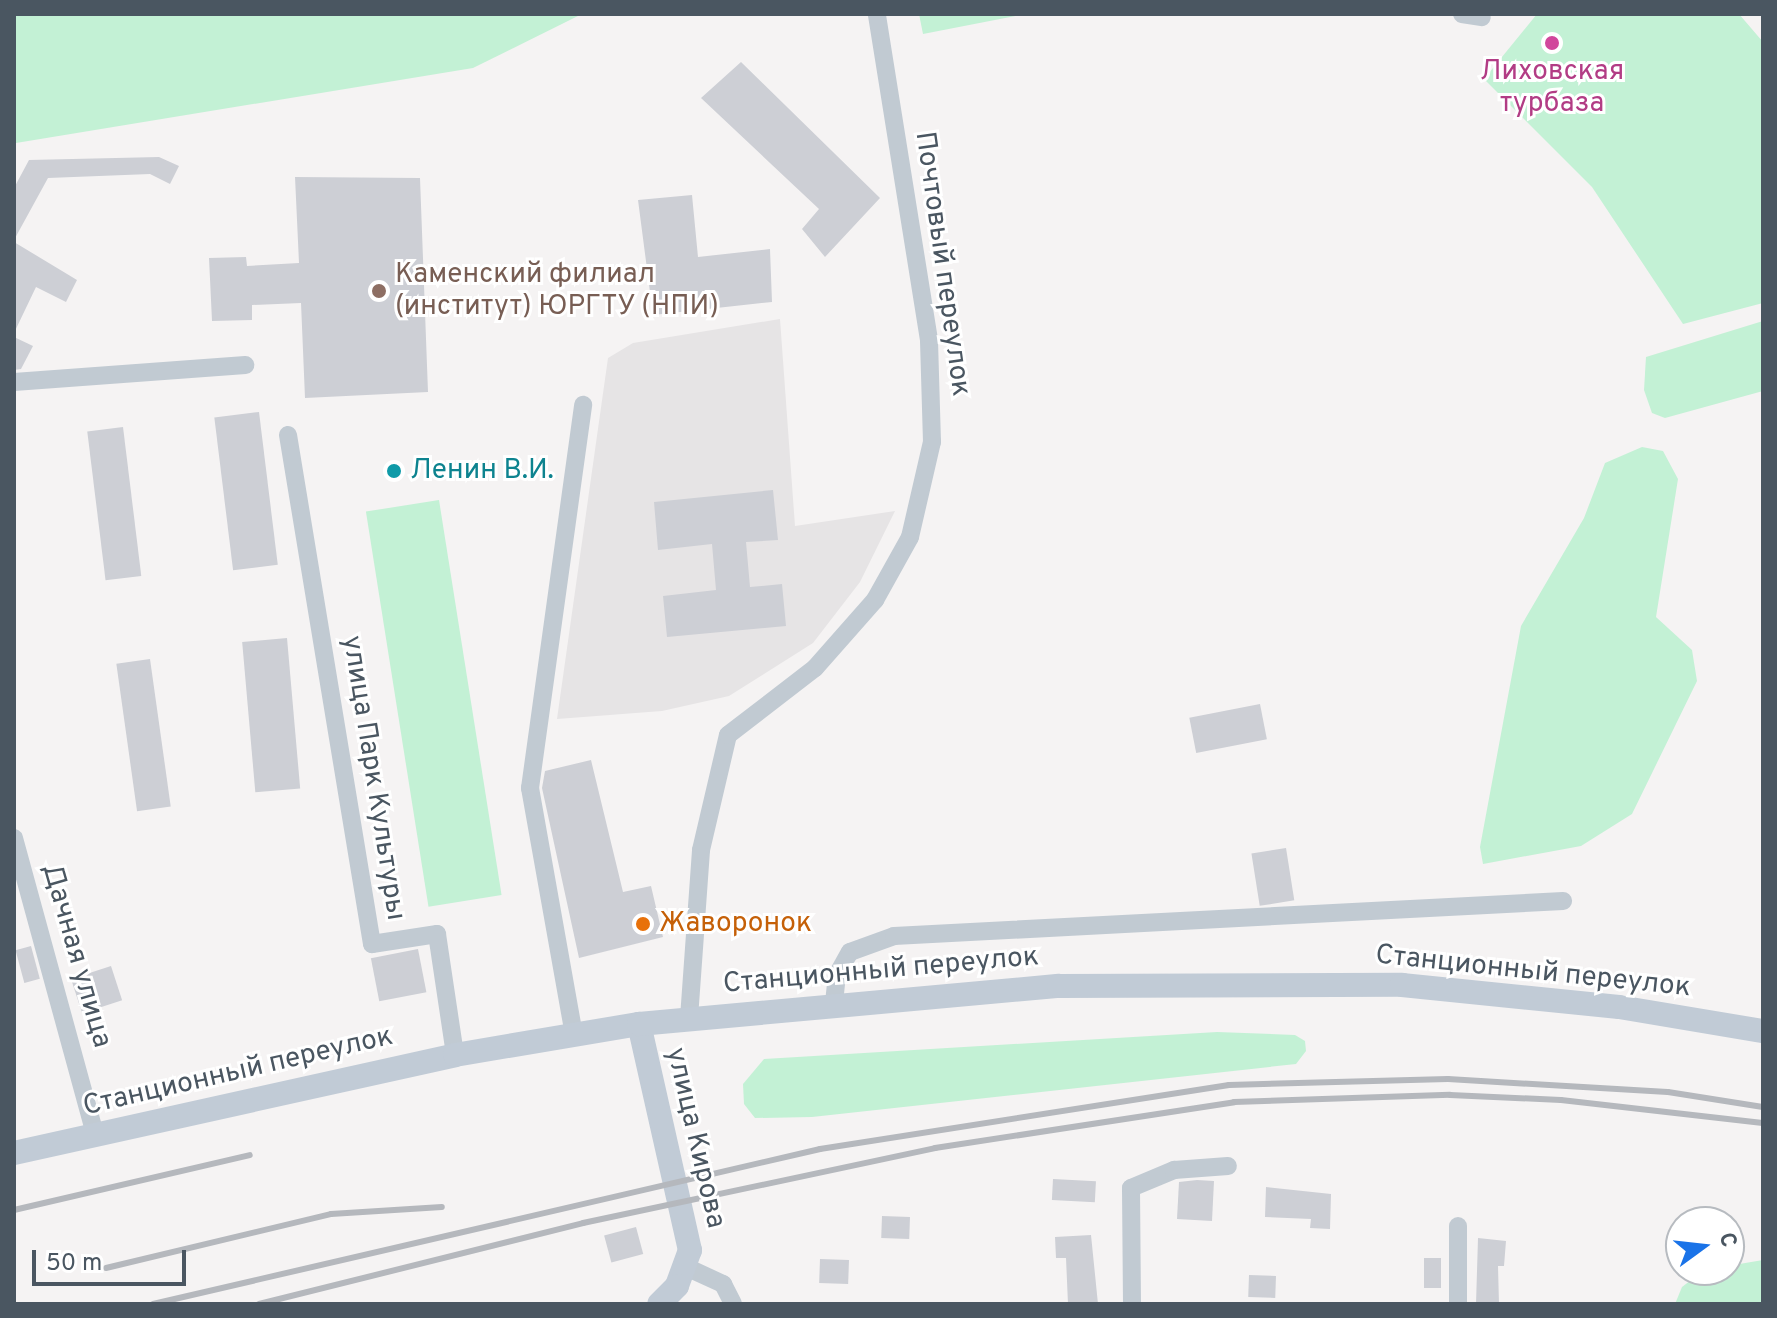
<!DOCTYPE html>
<meta charset="utf-8">
<style>
body{margin:0}
#map{position:relative;width:1777px;height:1318px;overflow:hidden;background:#f5f3f3;font-family:Overpass,sans-serif}
div>[style]{position:absolute}
.education>*{inset:0;background:#e6e4e5}
.green>*{inset:0;background:#c3f1d5;transform-origin:0 0}
.building>*{inset:0;background:#cdcfd5;transform-origin:0 0}
.street>*{height:18px;margin:-9px;padding:0 9px;transform-origin:9px;border-radius:9px;background:#c1cad2}
.secondary>*{height:24px;margin:-12px;padding:0 12px;transform-origin:12px;border-radius:12px;background:#c1cbd6}
.rail>*{height:6px;margin:-3px;padding:0 3px;transform-origin:3px;border-radius:3px;background:#b5b8bd}
.dots>*{width:22px;height:22px;translate:-50% -50%;box-sizing:border-box;border:4px solid #fff;border-radius:50%}
span{translate:-50% -50%;white-space:nowrap;text-align:center;line-height:1.15;-webkit-text-stroke:6px #fff;paint-order:stroke}
.hotel-label{font-size:28px;color:#b23c85}
.street-label{font-size:28px;color:#4a5661}
.education-label{font-size:28px;color:#785e54}
.left{translate:0 -50%;text-align:left}
.culture-label{font-size:28px;color:#0d838f}
.food-label{font-size:28px;color:#c56008}
.frame{position:absolute;inset:0;border:16px solid #4a5661;pointer-events:none}
.north{position:absolute;left:1665px;top:1206px;width:80px;height:80px;box-sizing:border-box;background:#fff;border:2px solid #b7bbc0;border-radius:50%;rotate:75deg;font-size:22px;font-weight:700;line-height:32px;text-align:center;color:#4a5661}
.north::after{content:'';display:block;margin:auto;width:28px;height:36px;background:#1a73e8;clip-path:polygon(50% 0,100% 100%,50% 72%,0 100%)}
.scale{position:absolute;left:32px;top:1250px;width:154px;height:36px;box-sizing:border-box;border:4px solid #4a5661;border-top:0;padding-left:10px;font-size:24px;line-height:28px;white-space:nowrap;color:#4a5661;-webkit-text-stroke:6px #fff;paint-order:stroke}
</style>
<div id="map">
<div class="education">
<i style="clip-path:polygon(780px 319px,795px 526px,895px 511px,860px 582px,813px 643px,729px 696px,662px 711px,557px 719px,608px 358px,633px 343px)"></i>
</div>
<div class="green">
<i style="clip-path:polygon(14px 14px,582px 14px,473px 68px,16px 143px)"></i>
<i style="clip-path:polygon(919px 14px,1026px 14px,923px 34px)"></i>
<i style="clip-path:polygon(1537px 14px,1739px 14px,1763px 42px,1763px 303px,1683px 324px,1592px 187px,1484px 79px)"></i>
<i style="clip-path:polygon(1763px 321px,1763px 391px,1665px 418px,1652px 413px,1644px 390px,1646px 357px)"></i>
<i style="clip-path:polygon(1642px 447px,1663px 451px,1678px 479px,1656px 617px,1692px 650px,1697px 681px,1632px 814px,1581px 846px,1483px 864px,1480px 847px,1521px 626px,1584px 518px,1605px 463px)"></i>
<i style="left:439px;top:500px;width:400px;height:74px;rotate:81deg"></i>
<i style="clip-path:polygon(1217px 1032px,1295px 1035px,1305px 1041px,1306px 1051px,1296px 1064px,812px 1117px,755px 1118px,744px 1104px,743px 1084px,764px 1059px)"></i>
<i style="clip-path:polygon(1763px 1260px,1763px 1304px,1675px 1304px,1682px 1287px,1704px 1270px)"></i>
</div>
<div class="building">
<i style="clip-path:polygon(741px 62px,880px 198px,825px 257px,802px 229px,819px 209px,701px 98px)"></i>
<i style="clip-path:polygon(159px 157px,179px 166px,170px 184px,150px 174px,48px 178px,14px 240px,14px 188px,29px 160px)"></i>
<i style="clip-path:polygon(295px 177px,420px 178px,428px 392px,305px 398px,301px 303px,252px 305px,252px 320px,212px 321px,209px 258px,246px 257px,247px 266px,299px 263px)"></i>
<i style="clip-path:polygon(692px 195px,698px 257px,770px 249px,772px 302px,653px 315px,638px 200px)"></i>
<i style="clip-path:polygon(14px 242px,77px 280px,66px 302px,36px 287px,14px 333px)"></i>
<i style="clip-path:polygon(14px 337px,33px 346px,21px 369px,14px 370px)"></i>
<i style="left:259px;top:412px;width:154px;height:45px;rotate:83deg"></i>
<i style="left:123px;top:427px;width:150px;height:36px;rotate:83deg"></i>
<i style="clip-path:polygon(773px 490px,778px 540px,746px 542px,750px 587px,782px 584px,786px 626px,667px 637px,663px 596px,716px 590px,712px 544px,658px 550px,654px 502px)"></i>
<i style="left:287px;top:638px;width:151px;height:45px;rotate:85deg"></i>
<i style="left:150px;top:659px;width:149px;height:34px;rotate:82deg"></i>
<i style="left:1260px;top:704px;width:36px;height:72px;rotate:79deg"></i>
<i style="clip-path:polygon(591px 760px,623px 892px,651px 886px,663px 937px,579px 958px,542px 788px,545px 771px)"></i>
<i style="left:1286px;top:848px;width:53px;height:35px;rotate:81deg"></i>
<i style="left:31px;top:946px;width:34px;height:16px;rotate:75deg"></i>
<i style="left:418px;top:949px;width:44px;height:48px;rotate:79deg"></i>
<i style="left:111px;top:966px;width:36px;height:42px;rotate:72deg"></i>
<i style="left:1053px;top:1179px;width:43px;height:21px;rotate:3deg"></i>
<i style="clip-path:polygon(1197px 1180px,1214px 1181px,1212px 1221px,1177px 1219px,1179px 1182px)"></i>
<i style="clip-path:polygon(1266px 1187px,1331px 1194px,1330px 1229px,1310px 1228px,1311px 1219px,1265px 1217px)"></i>
<i style="left:882px;top:1216px;width:28px;height:22px;rotate:2deg"></i>
<i style="left:636px;top:1227px;width:28px;height:33px;rotate:75deg"></i>
<i style="clip-path:polygon(1091px 1235px,1098px 1304px,1068px 1304px,1066px 1258px,1056px 1258px,1055px 1237px)"></i>
<i style="clip-path:polygon(1478px 1238px,1506px 1241px,1504px 1266px,1498px 1266px,1499px 1304px,1476px 1304px)"></i>
<i style="left:1424px;top:1258px;width:17px;height:30px"></i>
<i style="left:820px;top:1259px;width:29px;height:24px;rotate:2deg"></i>
<i style="left:1249px;top:1275px;width:27px;height:22px;rotate:2deg"></i>
</div>
<div class="street">
<i style="left:1462px;top:14px;width:20px;rotate:9deg"></i>
<i style="left:14px;top:382px;width:232px;rotate:-4.2deg"></i>
<i style="left:288px;top:435px;width:516px;rotate:80.63deg"></i>
<i style="left:372px;top:944px;width:66px;rotate:-8.7deg"></i>
<i style="left:437px;top:934px;width:122px;rotate:81.5deg"></i>
<i style="left:14px;top:838px;width:308px;rotate:74.7deg"></i>
<i style="left:834px;top:1003px;width:28px;rotate:-84deg"></i>
<i style="left:837px;top:975px;width:26px;rotate:-61deg"></i>
<i style="left:850px;top:952px;width:47px;rotate:-20deg"></i>
<i style="left:894px;top:936px;width:670px;rotate:-2.99deg"></i>
<i style="left:689px;top:1018px;width:168px;rotate:-85.9deg"></i>
<i style="left:701px;top:850px;width:118px;rotate:-76.8deg"></i>
<i style="left:728px;top:735px;width:110px;rotate:-37.6deg"></i>
<i style="left:815px;top:668px;width:91px;rotate:-48.6deg"></i>
<i style="left:875px;top:600px;width:72px;rotate:-60.9deg"></i>
<i style="left:910px;top:537px;width:98px;rotate:-77deg"></i>
<i style="left:932px;top:442px;width:102px;rotate:-91.7deg"></i>
<i style="left:929px;top:340px;width:330px;rotate:-99.1deg"></i>
<i style="left:574px;top:1035px;width:251px;rotate:-100.1deg"></i>
<i style="left:530px;top:788px;width:387px;rotate:-82.1deg"></i>
<i style="left:686px;top:1267px;width:41px;rotate:24.7deg"></i>
<i style="left:723px;top:1284px;width:22px;rotate:63deg"></i>
<i style="left:1132px;top:1304px;width:116px;rotate:-90.5deg"></i>
<i style="left:1131px;top:1188px;width:47px;rotate:-22.7deg"></i>
<i style="left:1174px;top:1170px;width:54px;rotate:-4.2deg"></i>
<i style="left:1458px;top:1304px;width:78px;rotate:-90deg"></i>
</div>
<div class="secondary">
<i style="left:639px;top:1024px;width:232px;rotate:77.3deg"></i>
<i style="left:690px;top:1250px;width:38px;rotate:110deg"></i>
<i style="left:677px;top:1286px;width:25px;rotate:135deg"></i>
<i style="left:14px;top:1153px;width:452px;rotate:-12.5deg"></i>
<i style="left:455px;top:1055px;width:187px;rotate:-9.6deg"></i>
<i style="left:639px;top:1024px;width:422px;rotate:-5.2deg"></i>
<i style="left:1059px;top:986px;width:343px;rotate:-0.2deg"></i>
<i style="left:1402px;top:985px;width:218px;rotate:5.8deg"></i>
<i style="left:1619px;top:1007px;width:146px;rotate:9.5deg"></i>
</div>
<div class="rail">
<i style="left:14px;top:1210px;width:242px;rotate:-13.1deg"></i>
<i style="left:106px;top:1268px;width:231px;rotate:-13.5deg"></i>
<i style="left:331px;top:1214px;width:111px;rotate:-3.6deg"></i>
<i style="left:153px;top:1304px;width:685px;rotate:-13.08deg"></i>
<i style="left:820px;top:1149px;width:414px;rotate:-8.9deg"></i>
<i style="left:1229px;top:1085px;width:219px;rotate:-1.6deg"></i>
<i style="left:1448px;top:1079px;width:220px;rotate:3.4deg"></i>
<i style="left:1668px;top:1092px;width:96px;rotate:9deg"></i>
<i style="left:259px;top:1304px;width:334px;rotate:-14deg"></i>
<i style="left:583px;top:1223px;width:360px;rotate:-12deg"></i>
<i style="left:935px;top:1148px;width:303px;rotate:-8.7deg"></i>
<i style="left:1234px;top:1102px;width:216px;rotate:-1.9deg"></i>
<i style="left:1450px;top:1095px;width:111px;rotate:2.6deg"></i>
<i style="left:1561px;top:1100px;width:203px;rotate:6.5deg"></i>
</div>
<div class="dots">
<i style="left:1552px;top:43px;background:#d1479c"></i>
<i style="left:379px;top:291px;background:#8d6e63"></i>
<i style="left:394px;top:471px;background:#0f9aa8"></i>
<i style="left:643px;top:924px;background:#e8710a"></i>
</div>
<div class="hotel-label">
<span style="left:1552px;top:88px">Лиховская<br>турбаза</span>
</div>
<div class="street-label">
<span style="left:942px;top:264px;rotate:82deg">Почтовый переулок</span>
<span style="left:373px;top:778px;rotate:81deg">улица Парк Культуры</span>
<span style="left:76px;top:956px;rotate:74deg">Дачная улица</span>
<span style="left:881px;top:971px;rotate:-5deg">Станционный переулок</span>
<span style="left:1533px;top:972px;rotate:6deg">Станционный переулок</span>
<span style="left:238px;top:1072px;rotate:-13deg">Станционный переулок</span>
<span style="left:695px;top:1138px;rotate:77deg">улица Кирова</span>
</div>
<div class="education-label">
<span class="left" style="left:395px;top:291px">Каменский филиал<br>(институт) ЮРГТУ (НПИ)</span>
</div>
<div class="culture-label">
<span class="left" style="left:410px;top:471px">Ленин В.И.</span>
</div>
<div class="food-label">
<span class="left" style="left:659px;top:924px">Жаворонок</span>
</div>
<div class="frame"></div>
<div class="north">С</div>
<div class="scale">50 m</div>
</div>
